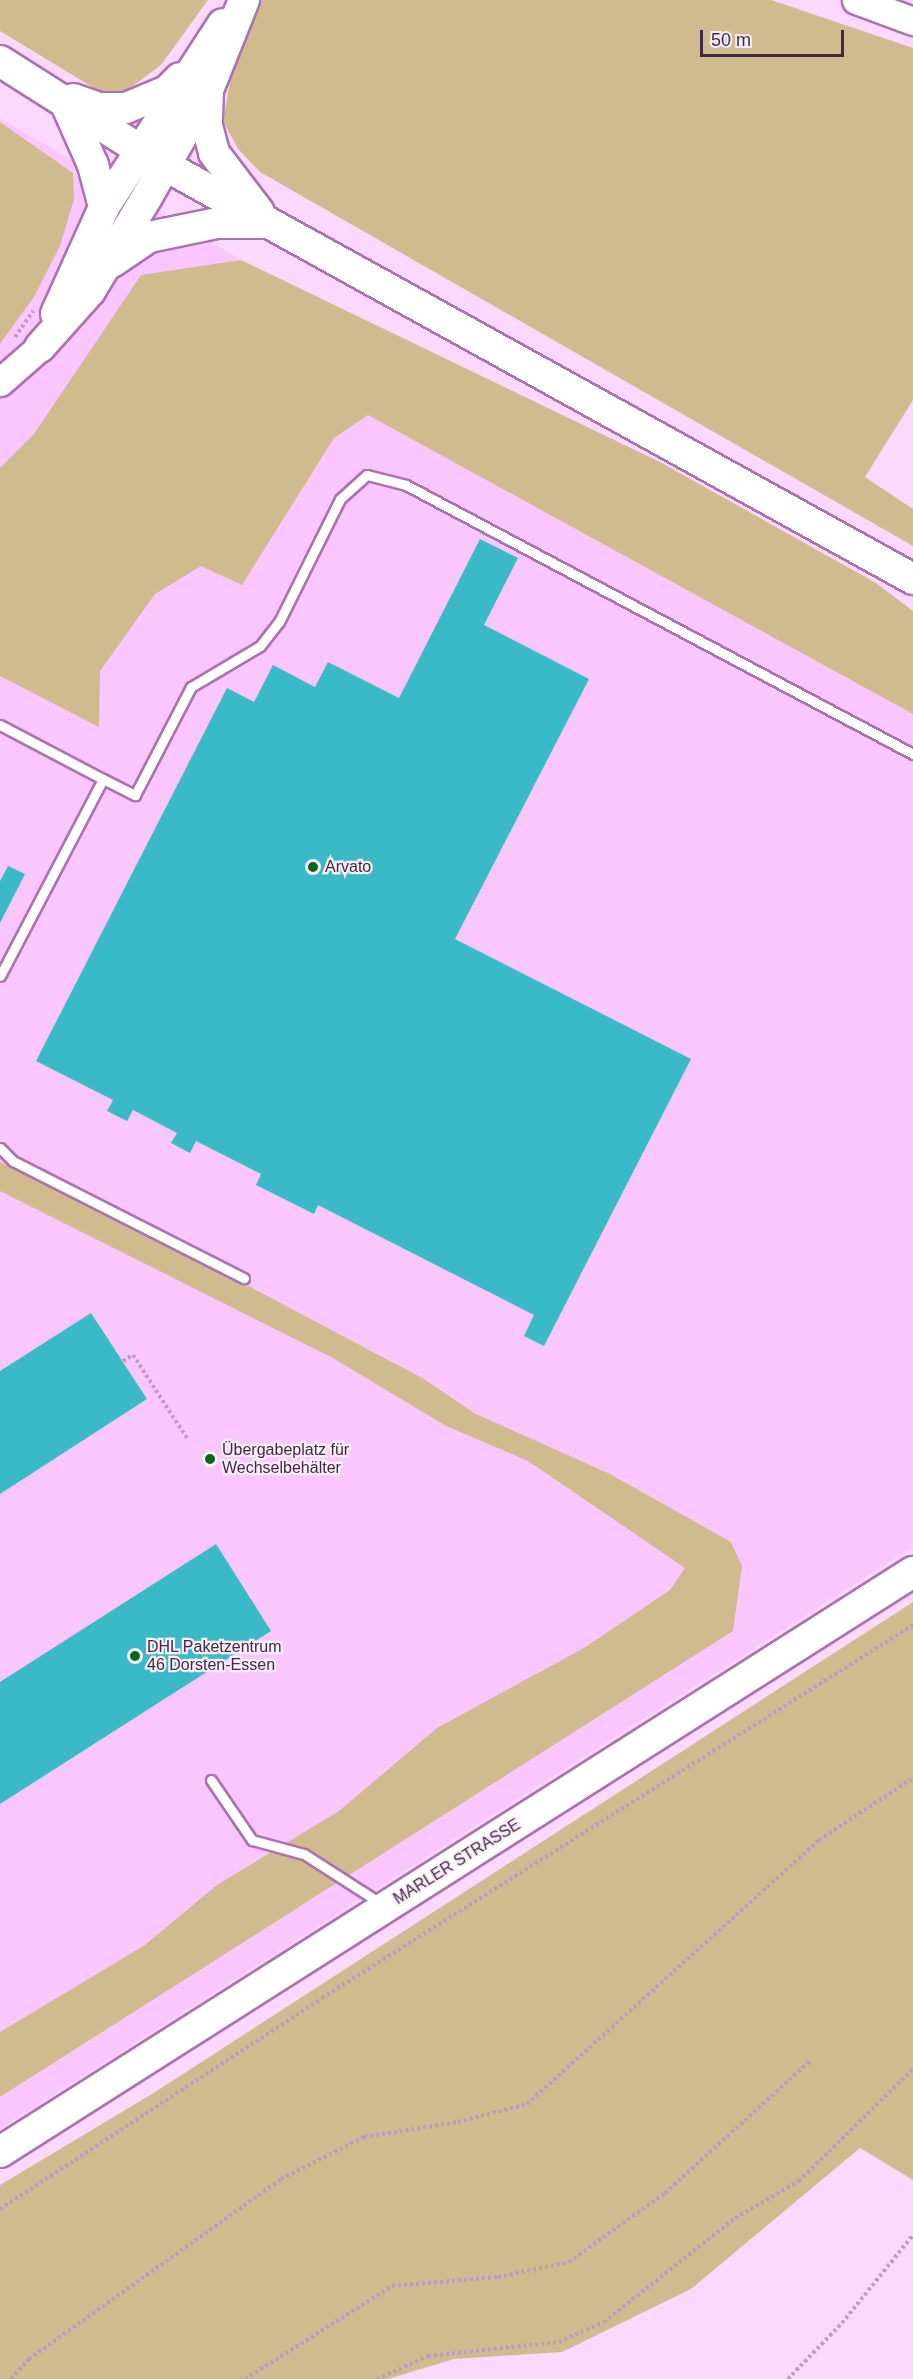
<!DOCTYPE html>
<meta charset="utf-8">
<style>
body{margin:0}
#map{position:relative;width:913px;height:2379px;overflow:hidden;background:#fcd7ff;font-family:Arial,sans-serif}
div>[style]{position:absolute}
.built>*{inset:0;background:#fac6ff}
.green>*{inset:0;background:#d1bb8e}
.building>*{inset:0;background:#3abac6}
.path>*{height:4px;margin-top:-2px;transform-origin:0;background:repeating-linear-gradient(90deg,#bc9cbf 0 3px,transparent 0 6px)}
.roads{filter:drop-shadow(2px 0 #ab73b0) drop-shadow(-2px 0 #ab73b0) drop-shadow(0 2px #ab73b0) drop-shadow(0 -2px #ab73b0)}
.lane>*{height:9px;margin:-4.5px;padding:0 4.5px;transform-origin:4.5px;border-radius:4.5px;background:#fff}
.secondary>*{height:27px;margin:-13.5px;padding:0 13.5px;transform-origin:13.5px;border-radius:13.5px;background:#fff}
.primary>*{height:30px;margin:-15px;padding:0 15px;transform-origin:15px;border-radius:15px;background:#fff}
.dots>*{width:16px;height:16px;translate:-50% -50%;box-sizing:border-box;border:3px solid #faeefb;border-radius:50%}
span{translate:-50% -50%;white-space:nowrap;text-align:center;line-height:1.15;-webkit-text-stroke:4.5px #faeefb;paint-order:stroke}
.poi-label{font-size:16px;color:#402943}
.left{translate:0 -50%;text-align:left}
.street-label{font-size:16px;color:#402943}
.scale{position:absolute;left:700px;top:30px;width:144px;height:27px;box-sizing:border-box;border:3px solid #402943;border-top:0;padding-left:8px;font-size:18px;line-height:21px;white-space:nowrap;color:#402943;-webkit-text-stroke:4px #faeefb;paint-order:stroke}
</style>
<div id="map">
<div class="built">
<i style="clip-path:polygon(0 118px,241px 260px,913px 639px,913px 1547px,0 2129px)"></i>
</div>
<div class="green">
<i style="clip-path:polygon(0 0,208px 0,161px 65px,130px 88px,128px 97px,102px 93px,0 31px)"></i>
<i style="clip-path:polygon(260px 0,771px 0,913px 48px,913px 400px,865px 477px,913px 509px,913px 546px,260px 172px,238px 149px,223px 121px,231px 76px)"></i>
<i style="clip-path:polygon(0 122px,73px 173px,74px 199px,60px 246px,34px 297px,0 344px)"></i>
<i style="clip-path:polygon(241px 260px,660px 462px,876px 583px,913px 611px,913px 714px,368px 415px,334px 438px,242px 585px,201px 566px,155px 594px,100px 671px,99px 727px,0 676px,0 468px,34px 434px,141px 275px)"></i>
<i style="clip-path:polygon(0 1162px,220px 1271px,424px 1379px,474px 1413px,610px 1474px,731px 1542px,742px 1566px,733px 1631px,0 2097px,0 2032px,145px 1945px,217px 1885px,339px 1811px,437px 1728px,584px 1648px,670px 1590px,685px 1568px,528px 1461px,446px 1426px,331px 1357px,0 1191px)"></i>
<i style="clip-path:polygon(913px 1602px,913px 2180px,860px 2148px,691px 2289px,562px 2352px,454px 2359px,388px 2379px,0 2379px,0 2185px,152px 2094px)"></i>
</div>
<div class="building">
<i style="clip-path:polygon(480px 539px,518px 558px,484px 625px,589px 679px,455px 939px,691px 1059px,544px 1346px,524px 1336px,534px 1315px,318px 1205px,314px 1214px,256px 1185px,261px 1174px,196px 1141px,190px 1153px,171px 1143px,177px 1133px,133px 1110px,127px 1121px,107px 1111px,113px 1100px,36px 1061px,227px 688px,254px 702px,273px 665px,315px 687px,328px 662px,399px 698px)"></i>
<i style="clip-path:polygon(8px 866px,25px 874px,0 923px,0 881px)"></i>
<i style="clip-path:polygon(91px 1313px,147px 1399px,0 1494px,0 1371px)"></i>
<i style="clip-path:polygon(216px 1544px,271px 1631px,0 1804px,0 1682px)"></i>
</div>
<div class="path">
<i style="left:15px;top:337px;width:32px;rotate:-55deg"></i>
<i style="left:123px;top:1361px;width:12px;rotate:-31deg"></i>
<i style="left:133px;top:1355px;width:99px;rotate:57deg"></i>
<i style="left:0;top:2209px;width:385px;rotate:-33.2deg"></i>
<i style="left:322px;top:1998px;width:699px;rotate:-32.26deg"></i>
<i style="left:11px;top:2379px;width:27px;rotate:-48deg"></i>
<i style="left:29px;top:2359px;width:310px;rotate:-35.5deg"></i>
<i style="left:281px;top:2179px;width:93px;rotate:-26.8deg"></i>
<i style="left:364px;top:2137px;width:95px;rotate:-9.1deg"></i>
<i style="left:458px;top:2122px;width:71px;rotate:-14.6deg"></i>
<i style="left:527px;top:2104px;width:394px;rotate:-42.1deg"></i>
<i style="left:819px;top:1840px;width:113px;rotate:-33.4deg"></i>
<i style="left:245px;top:2379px;width:174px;rotate:-32.3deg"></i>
<i style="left:392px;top:2286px;width:106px;rotate:-4.9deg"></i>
<i style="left:498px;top:2277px;width:73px;rotate:-11.9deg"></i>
<i style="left:569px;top:2262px;width:118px;rotate:-35.7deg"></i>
<i style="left:665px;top:2193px;width:196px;rotate:-42.3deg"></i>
<i style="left:377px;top:2379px;width:56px;rotate:-24.3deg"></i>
<i style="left:428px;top:2356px;width:132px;rotate:-6.1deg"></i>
<i style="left:559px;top:2342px;width:49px;rotate:-24deg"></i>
<i style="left:604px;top:2322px;width:167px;rotate:-38.4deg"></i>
<i style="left:735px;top:2218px;width:74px;rotate:-30deg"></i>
<i style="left:799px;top:2181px;width:160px;rotate:-44.5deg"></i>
<i style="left:788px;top:2379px;width:78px;rotate:-46deg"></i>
<i style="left:842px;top:2323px;width:113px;rotate:-51.1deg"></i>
</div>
<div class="roads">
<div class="lane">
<i style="left:0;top:725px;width:116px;rotate:27.7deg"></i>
<i style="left:103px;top:779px;width:222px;rotate:117.6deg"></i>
<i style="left:103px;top:779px;width:36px;rotate:27deg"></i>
<i style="left:135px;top:795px;width:122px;rotate:-62.6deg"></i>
<i style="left:191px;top:687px;width:80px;rotate:-30.7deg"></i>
<i style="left:260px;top:646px;width:31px;rotate:-52deg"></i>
<i style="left:279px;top:622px;width:137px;rotate:-63.6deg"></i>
<i style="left:340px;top:499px;width:36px;rotate:-42deg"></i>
<i style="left:367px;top:475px;width:40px;rotate:14.4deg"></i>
<i style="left:406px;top:485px;width:574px;rotate:27.95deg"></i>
<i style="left:0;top:1148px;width:18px;rotate:45deg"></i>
<i style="left:13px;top:1161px;width:259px;rotate:26.9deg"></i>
<i style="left:211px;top:1780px;width:73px;rotate:55.7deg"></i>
<i style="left:252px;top:1840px;width:54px;rotate:15.1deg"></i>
<i style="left:304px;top:1854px;width:93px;rotate:32.7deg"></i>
</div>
<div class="secondary">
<i style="left:856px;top:0;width:61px;rotate:20.2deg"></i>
<i style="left:0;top:382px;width:53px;rotate:-41.2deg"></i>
</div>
<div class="primary">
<i style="left:0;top:61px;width:194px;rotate:32.4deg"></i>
<i style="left:164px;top:165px;width:856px;rotate:28.93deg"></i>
<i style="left:208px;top:90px;width:36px;rotate:92deg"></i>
<i style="left:207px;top:126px;width:28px;rotate:75deg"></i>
<i style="left:214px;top:153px;width:74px;rotate:52.7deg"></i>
<i style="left:73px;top:99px;width:28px;rotate:19deg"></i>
<i style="left:99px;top:108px;width:27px"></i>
<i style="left:126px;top:108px;width:44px;rotate:-22.5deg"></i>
<i style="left:167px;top:91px;width:18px;rotate:-45deg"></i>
<i style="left:66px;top:104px;width:67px;rotate:66.1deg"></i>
<i style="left:93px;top:165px;width:43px;rotate:75.3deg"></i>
<i style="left:112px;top:262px;width:45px;rotate:-34deg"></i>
<i style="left:149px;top:237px;width:69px;rotate:-11.6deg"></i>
<i style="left:217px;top:223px;width:48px"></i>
<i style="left:56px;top:314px;width:117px;rotate:-65.8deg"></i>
<i style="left:104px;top:207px;width:218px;rotate:-57deg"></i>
<i style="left:40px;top:347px;width:75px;rotate:-48.2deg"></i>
<i style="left:90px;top:291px;width:110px;rotate:-58.8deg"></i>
<i style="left:147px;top:197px;width:123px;rotate:-60.3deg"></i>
<i style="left:208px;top:90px;width:97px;rotate:-68.2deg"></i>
<i style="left:0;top:2152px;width:1082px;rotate:-32.43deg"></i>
</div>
</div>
<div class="dots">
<i style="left:313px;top:867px;background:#086914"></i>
<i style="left:210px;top:1459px;background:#086914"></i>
<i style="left:135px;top:1656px;background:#086914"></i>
</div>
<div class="poi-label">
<span class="left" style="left:325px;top:867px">Arvato</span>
<span class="left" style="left:222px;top:1459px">Übergabeplatz für<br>Wechselbehälter</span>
<span class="left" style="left:147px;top:1656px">DHL Paketzentrum<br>46 Dorsten-Essen</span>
</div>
<div class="street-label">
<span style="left:457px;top:1862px;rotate:-32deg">MARLER STRASSE</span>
</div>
<div class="scale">50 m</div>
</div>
